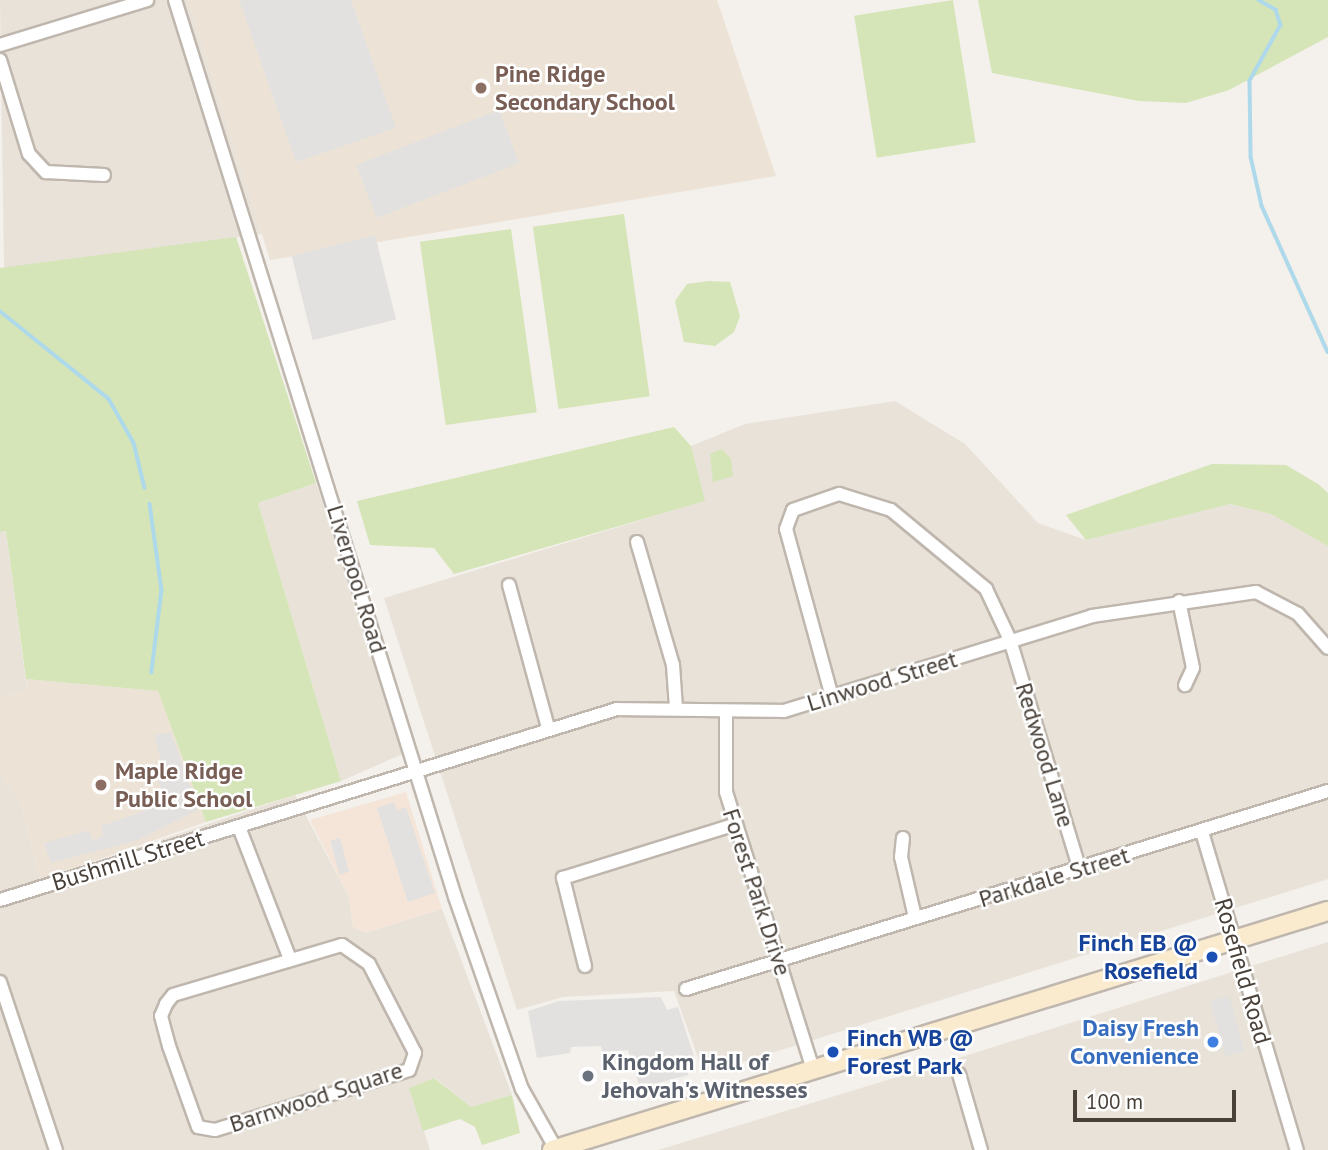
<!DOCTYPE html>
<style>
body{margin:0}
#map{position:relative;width:1328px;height:1150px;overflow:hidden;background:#f4f0eb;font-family:"PT Sans",sans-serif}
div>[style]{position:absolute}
.residential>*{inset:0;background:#e8e2d9}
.commercial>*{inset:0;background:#f4e5d8}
.education>*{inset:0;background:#ece3d6}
.green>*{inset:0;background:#d5e5b7;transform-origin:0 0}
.parking>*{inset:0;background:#e3e1df;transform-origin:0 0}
.stream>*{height:3.5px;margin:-1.75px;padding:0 1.75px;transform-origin:1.75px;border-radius:1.75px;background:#add9eb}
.roads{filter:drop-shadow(2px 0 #bfb7ae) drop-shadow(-2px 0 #bfb7ae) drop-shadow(0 2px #bfb7ae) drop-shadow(0 -2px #bfb7ae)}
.street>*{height:12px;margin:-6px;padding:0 6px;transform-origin:6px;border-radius:6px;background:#fff}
.secondary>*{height:18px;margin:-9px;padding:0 9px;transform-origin:9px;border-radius:9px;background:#faebcf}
.dots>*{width:19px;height:19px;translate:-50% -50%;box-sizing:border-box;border:4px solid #fff;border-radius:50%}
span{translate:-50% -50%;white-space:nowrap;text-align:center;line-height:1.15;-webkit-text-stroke:5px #fff;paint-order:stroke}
.education-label{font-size:24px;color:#785e54;font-weight:700}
.left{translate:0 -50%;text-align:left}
.street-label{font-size:24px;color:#484039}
.transit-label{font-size:24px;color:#164399;font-weight:700}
.right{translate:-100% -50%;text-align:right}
.shop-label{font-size:24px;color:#366cbe;font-weight:700}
.worship-label{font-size:24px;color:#5b616d;font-weight:700}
.scale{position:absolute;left:1073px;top:1090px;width:163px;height:32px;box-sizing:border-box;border:4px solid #484039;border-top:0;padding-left:9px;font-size:21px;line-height:24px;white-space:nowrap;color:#484039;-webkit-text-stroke:5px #fff;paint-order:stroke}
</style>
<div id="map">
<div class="residential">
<i style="clip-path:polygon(0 0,188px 0,262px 234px,4px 268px)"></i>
<i style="clip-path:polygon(895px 401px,965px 444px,1038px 523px,1086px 540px,1229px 504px,1271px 514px,1328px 546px,1328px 879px,704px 1074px,674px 991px,563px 997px,517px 1010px,384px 598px,704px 501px,691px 446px,745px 424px)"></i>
<i style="clip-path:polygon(316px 483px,405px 753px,341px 781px,258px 503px)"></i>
<i style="clip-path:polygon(6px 531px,27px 690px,0 698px,0 532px)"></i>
<i style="clip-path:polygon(0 773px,19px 798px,40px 880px,295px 795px,349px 897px,353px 927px,365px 933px,442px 909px,512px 1095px,471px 1107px,435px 1078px,410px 1088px,430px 1150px,0 1150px)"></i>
<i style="clip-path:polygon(1328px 942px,1328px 1150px,658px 1150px,930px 1067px)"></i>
</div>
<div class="commercial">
<i style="clip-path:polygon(406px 792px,442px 909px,365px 933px,353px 927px,349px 897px,310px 820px)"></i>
</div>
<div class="education">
<i style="clip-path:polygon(188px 0,717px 0,776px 176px,270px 260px)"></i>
<i style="clip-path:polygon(26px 679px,158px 691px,206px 822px,40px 880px,19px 798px,0 773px,0 698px,27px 690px)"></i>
</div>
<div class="green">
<i style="left:953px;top:0;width:144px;height:100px;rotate:81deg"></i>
<i style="clip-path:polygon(978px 0,1328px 0,1328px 37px,1229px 90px,1186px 103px,1139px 101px,992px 73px)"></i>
<i style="left:624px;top:214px;width:184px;height:92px;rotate:82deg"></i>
<i style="left:511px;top:229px;width:185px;height:92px;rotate:82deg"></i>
<i style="clip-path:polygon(236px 237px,316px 483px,258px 503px,341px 781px,206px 822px,158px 691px,26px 679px,6px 531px,0 532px,0 268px)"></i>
<i style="clip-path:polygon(709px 281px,730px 282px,740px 316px,734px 332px,715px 346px,684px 342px,675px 301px,687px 284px)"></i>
<i style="clip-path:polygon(674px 427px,691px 446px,705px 501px,454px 574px,434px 548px,370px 545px,357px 501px)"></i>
<i style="clip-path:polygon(722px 449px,731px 459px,733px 476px,713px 482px,710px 454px)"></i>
<i style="clip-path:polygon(1212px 464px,1286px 465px,1318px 484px,1328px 493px,1328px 546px,1271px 514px,1230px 504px,1086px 540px,1066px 515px)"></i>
<i style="clip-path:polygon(434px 1078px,471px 1107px,512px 1095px,520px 1133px,482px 1145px,475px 1127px,460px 1119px,423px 1131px,409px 1088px)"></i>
</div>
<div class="parking">
<i style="clip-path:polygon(239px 0,351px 0,396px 128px,296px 162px)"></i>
<i style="left:499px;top:110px;width:57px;height:153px;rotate:69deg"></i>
<i style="left:375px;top:235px;width:87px;height:86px;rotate:76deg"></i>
<i style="clip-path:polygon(171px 732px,198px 810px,138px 840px,51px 863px,44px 843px,89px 830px,93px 841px,103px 835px,101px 826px,173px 801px,164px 799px,158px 778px,165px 776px,154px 735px)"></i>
<i style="clip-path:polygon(394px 802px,397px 810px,406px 807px,435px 893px,408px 902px,377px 808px)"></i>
<i style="left:340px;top:838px;width:35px;height:10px;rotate:75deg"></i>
<i style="left:1229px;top:996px;width:57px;height:20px;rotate:74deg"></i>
<i style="clip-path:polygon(661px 997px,667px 1010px,678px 1007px,696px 1063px,687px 1066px,688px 1075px,640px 1088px,628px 1050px,602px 1052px,601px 1046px,571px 1047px,570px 1053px,537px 1058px,528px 1011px,559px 1001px)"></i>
</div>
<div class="stream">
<i style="left:1259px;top:0;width:20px;rotate:30deg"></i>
<i style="left:1276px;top:10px;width:16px;rotate:72deg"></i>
<i style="left:1281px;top:25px;width:64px;rotate:119deg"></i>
<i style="left:1250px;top:81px;width:76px;rotate:89.2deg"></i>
<i style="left:1251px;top:157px;width:50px;rotate:77.3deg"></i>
<i style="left:1262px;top:206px;width:160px;rotate:65.7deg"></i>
<i style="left:0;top:311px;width:140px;rotate:38.9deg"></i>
<i style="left:109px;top:399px;width:51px;rotate:60.4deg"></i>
<i style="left:134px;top:443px;width:46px;rotate:76.3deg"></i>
<i style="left:150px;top:504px;width:87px;rotate:82.1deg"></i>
<i style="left:162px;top:590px;width:83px;rotate:97deg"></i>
</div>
<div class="roads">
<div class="street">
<i style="left:175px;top:0;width:940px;rotate:72.66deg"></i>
<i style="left:455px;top:897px;width:203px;rotate:70.8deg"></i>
<i style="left:522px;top:1089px;width:69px;rotate:60.5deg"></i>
<i style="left:0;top:45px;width:154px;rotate:-17deg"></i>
<i style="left:0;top:60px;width:98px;rotate:72.9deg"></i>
<i style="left:29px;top:154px;width:25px;rotate:47deg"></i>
<i style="left:46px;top:172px;width:58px;rotate:3deg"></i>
<i style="left:637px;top:542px;width:128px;rotate:73.7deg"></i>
<i style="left:673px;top:665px;width:43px;rotate:86deg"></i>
<i style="left:509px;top:585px;width:148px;rotate:74.7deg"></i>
<i style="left:1179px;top:601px;width:68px;rotate:78.2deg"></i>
<i style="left:1193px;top:668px;width:19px;rotate:115deg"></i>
<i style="left:832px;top:697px;width:174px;rotate:-105.3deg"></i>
<i style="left:786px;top:529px;width:20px;rotate:-70deg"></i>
<i style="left:793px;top:510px;width:49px;rotate:-19.2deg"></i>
<i style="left:839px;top:494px;width:54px;rotate:17.1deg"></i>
<i style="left:891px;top:510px;width:124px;rotate:39.7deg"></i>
<i style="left:986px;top:589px;width:56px;rotate:64.8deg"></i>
<i style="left:1010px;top:640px;width:240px;rotate:73.1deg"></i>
<i style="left:726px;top:713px;width:79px;rotate:90deg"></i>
<i style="left:726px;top:792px;width:288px;rotate:72.6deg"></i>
<i style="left:239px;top:827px;width:142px;rotate:68.9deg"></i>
<i style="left:1202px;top:832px;width:332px;rotate:73.4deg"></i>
<i style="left:903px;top:838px;width:19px;rotate:96deg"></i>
<i style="left:901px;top:857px;width:62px;rotate:76.9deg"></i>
<i style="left:0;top:900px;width:646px;rotate:-17.2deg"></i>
<i style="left:617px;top:709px;width:167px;rotate:0.7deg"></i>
<i style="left:784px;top:711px;width:322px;rotate:-17.1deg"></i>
<i style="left:1092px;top:616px;width:166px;rotate:-8.3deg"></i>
<i style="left:1256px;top:592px;width:47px;rotate:27.6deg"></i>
<i style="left:1298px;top:614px;width:45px;rotate:48.6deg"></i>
<i style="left:342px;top:945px;width:33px;rotate:35deg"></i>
<i style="left:369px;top:964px;width:100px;rotate:62.7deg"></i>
<i style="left:415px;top:1053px;width:18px;rotate:109deg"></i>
<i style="left:409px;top:1070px;width:203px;rotate:162.8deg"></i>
<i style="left:215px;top:1130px;width:17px;rotate:-170deg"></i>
<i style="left:198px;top:1127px;width:86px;rotate:-109.7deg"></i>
<i style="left:169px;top:1046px;width:31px;rotate:-105deg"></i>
<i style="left:161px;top:1016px;width:13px;rotate:-67deg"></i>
<i style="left:166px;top:1004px;width:11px;rotate:-52deg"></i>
<i style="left:173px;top:995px;width:176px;rotate:-16.5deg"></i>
<i style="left:585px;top:966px;width:91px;rotate:-104deg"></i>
<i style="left:563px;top:878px;width:181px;rotate:-17.3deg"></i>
<i style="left:0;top:982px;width:177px;rotate:71.6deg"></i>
<i style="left:686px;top:989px;width:672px;rotate:-17.14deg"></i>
<i style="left:959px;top:1074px;width:79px;rotate:73.9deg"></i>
</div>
<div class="secondary">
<i style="left:552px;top:1150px;width:812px;rotate:-17.12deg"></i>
</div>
</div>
<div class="dots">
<i style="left:481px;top:88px;background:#8d6e63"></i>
<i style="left:101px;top:785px;background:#8d6e63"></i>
<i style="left:1212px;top:957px;background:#1a4fb4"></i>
<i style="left:1213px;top:1042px;background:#3f7fe0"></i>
<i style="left:833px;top:1052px;background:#1a4fb4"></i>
<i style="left:588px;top:1076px;background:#6b7280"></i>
</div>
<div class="education-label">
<span class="left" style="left:495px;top:88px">Pine Ridge<br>Secondary School</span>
<span class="left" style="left:115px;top:785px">Maple Ridge<br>Public School</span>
</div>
<div class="street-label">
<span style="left:357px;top:579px;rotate:73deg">Liverpool Road</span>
<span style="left:882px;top:681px;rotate:-17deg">Linwood Street</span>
<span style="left:1045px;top:755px;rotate:73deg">Redwood Lane</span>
<span style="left:128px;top:860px;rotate:-17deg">Bushmill Street</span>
<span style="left:1054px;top:877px;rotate:-17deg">Parkdale Street</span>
<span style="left:757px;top:892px;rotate:72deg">Forest Park Drive</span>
<span style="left:1243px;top:971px;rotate:74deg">Rosefield Road</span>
<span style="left:316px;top:1097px;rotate:-18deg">Barnwood Square</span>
</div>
<div class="transit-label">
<span class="right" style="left:1198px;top:957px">Finch EB @<br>Rosefield</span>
<span class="left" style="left:847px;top:1052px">Finch WB @<br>Forest Park</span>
</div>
<div class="shop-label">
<span class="right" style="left:1199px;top:1042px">Daisy Fresh<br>Convenience</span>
</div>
<div class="worship-label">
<span class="left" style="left:602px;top:1076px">Kingdom Hall of<br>Jehovah's Witnesses</span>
</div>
<div class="scale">100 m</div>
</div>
